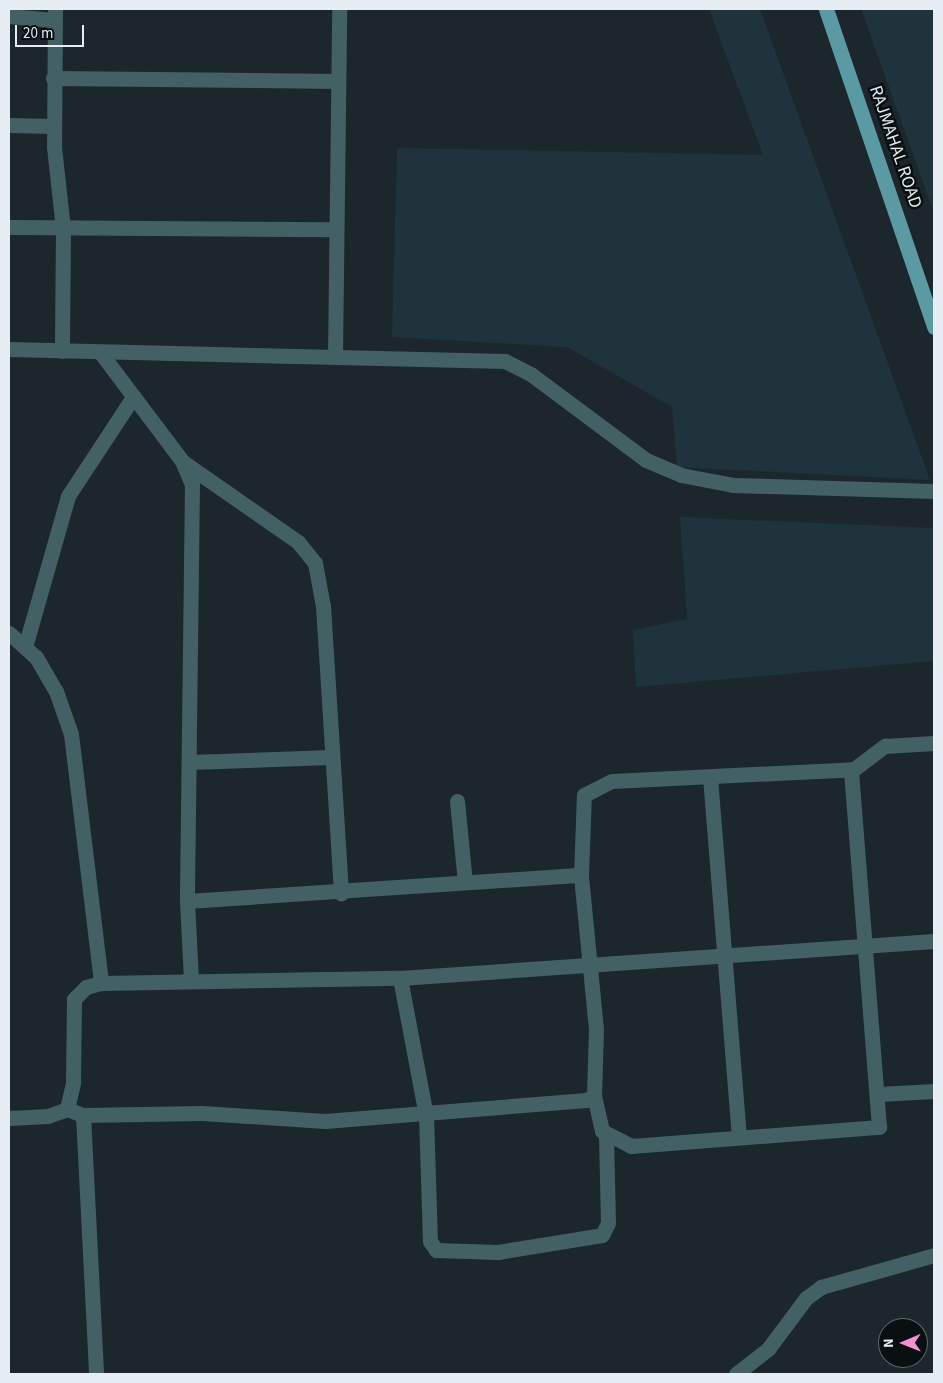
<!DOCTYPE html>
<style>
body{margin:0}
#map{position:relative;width:943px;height:1383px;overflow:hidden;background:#1b272d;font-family:"Source Sans 3",sans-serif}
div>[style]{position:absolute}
.built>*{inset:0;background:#1f333d}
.minor>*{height:15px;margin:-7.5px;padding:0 7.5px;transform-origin:7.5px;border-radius:7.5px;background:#436064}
.major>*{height:15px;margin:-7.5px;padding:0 7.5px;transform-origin:7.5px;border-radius:7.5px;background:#5b99a3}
span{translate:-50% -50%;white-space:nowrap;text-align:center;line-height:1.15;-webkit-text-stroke:5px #0a0f12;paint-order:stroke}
.street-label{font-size:18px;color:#e6eef3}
.frame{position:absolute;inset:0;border:10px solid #e6eef3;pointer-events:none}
.north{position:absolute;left:878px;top:1318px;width:50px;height:50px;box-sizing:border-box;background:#0a0f12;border:1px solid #62686c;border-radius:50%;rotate:269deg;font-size:14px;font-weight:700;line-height:20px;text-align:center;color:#e6eef3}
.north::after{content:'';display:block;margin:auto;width:18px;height:22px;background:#f590d1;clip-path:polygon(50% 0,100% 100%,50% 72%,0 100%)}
.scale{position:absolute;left:15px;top:25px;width:69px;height:22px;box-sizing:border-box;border:2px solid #e6eef3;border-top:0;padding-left:6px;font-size:15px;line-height:18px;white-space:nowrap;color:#e6eef3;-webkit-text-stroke:4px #0a0f12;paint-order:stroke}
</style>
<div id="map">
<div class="built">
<i style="clip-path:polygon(709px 9px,760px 9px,930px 480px,677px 467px,672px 407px,567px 347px,392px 337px,397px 148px,763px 155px)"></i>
<i style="clip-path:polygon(861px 9px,934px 9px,934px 213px)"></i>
<i style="clip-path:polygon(680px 517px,934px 528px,934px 661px,636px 687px,633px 630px,687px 619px)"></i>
</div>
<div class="minor">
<i style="left:55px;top:9px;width:138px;rotate:90.4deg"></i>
<i style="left:54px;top:147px;width:81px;rotate:83.7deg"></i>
<i style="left:63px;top:228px;width:123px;rotate:90.5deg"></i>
<i style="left:9px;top:16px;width:45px;rotate:5.1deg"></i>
<i style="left:53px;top:78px;width:284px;rotate:0.6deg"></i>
<i style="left:9px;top:125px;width:45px;rotate:1.3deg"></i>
<i style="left:9px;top:227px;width:327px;rotate:0.4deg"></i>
<i style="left:9px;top:349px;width:496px;rotate:1.4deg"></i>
<i style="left:505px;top:361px;width:30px;rotate:27deg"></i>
<i style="left:532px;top:375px;width:142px;rotate:36.7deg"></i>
<i style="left:646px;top:460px;width:38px;rotate:23deg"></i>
<i style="left:681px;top:475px;width:54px;rotate:10.7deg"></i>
<i style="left:734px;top:485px;width:200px;rotate:1.7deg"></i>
<i style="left:100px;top:352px;width:136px;rotate:53deg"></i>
<i style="left:182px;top:461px;width:25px;rotate:67deg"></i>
<i style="left:192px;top:484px;width:417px;rotate:90.7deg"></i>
<i style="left:187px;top:901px;width:80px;rotate:87.1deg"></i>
<i style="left:335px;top:356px;width:347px;rotate:-89.3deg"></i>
<i style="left:183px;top:462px;width:140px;rotate:34.8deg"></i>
<i style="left:298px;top:542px;width:27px;rotate:51deg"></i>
<i style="left:315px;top:563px;width:44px;rotate:79.5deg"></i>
<i style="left:323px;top:606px;width:288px;rotate:86.4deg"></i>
<i style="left:9px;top:633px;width:36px;rotate:42deg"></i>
<i style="left:36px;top:657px;width:39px;rotate:60deg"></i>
<i style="left:56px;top:691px;width:46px;rotate:70.8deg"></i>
<i style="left:71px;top:734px;width:251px;rotate:83.1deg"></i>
<i style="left:25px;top:647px;width:157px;rotate:-74.1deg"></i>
<i style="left:68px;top:496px;width:118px;rotate:-56.7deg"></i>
<i style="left:190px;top:762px;width:140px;rotate:-2deg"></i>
<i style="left:710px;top:777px;width:361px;rotate:85.4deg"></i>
<i style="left:457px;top:801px;width:81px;rotate:84.4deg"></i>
<i style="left:187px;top:901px;width:395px;rotate:-3.8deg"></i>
<i style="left:400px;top:978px;width:139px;rotate:79.3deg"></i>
<i style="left:426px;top:1115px;width:126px;rotate:88.2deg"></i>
<i style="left:430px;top:1241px;width:11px;rotate:56deg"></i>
<i style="left:436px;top:1250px;width:62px;rotate:1.8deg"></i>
<i style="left:498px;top:1252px;width:105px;rotate:-9.3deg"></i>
<i style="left:602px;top:1235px;width:13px;rotate:-63deg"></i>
<i style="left:608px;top:1223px;width:89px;rotate:-91.3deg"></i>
<i style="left:879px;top:1094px;width:55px;rotate:-3.1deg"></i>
<i style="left:594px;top:1096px;width:36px;rotate:77deg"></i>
<i style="left:602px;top:1131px;width:33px;rotate:27deg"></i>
<i style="left:631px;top:1146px;width:249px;rotate:-4.4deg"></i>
<i style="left:879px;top:1127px;width:359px;rotate:-94.5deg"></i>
<i style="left:67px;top:1109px;width:17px;rotate:21deg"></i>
<i style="left:83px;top:1115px;width:119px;rotate:-1deg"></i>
<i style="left:202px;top:1113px;width:123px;rotate:3.7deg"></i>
<i style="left:325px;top:1121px;width:262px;rotate:-4.6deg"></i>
<i style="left:586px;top:1100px;width:9px;rotate:-27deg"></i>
<i style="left:594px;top:1096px;width:67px;rotate:-88.3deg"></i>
<i style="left:596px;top:1029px;width:155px;rotate:-95.6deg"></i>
<i style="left:581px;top:875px;width:80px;rotate:-87.9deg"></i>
<i style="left:584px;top:795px;width:31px;rotate:-27deg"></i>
<i style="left:612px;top:781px;width:242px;rotate:-2.8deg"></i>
<i style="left:854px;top:769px;width:39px;rotate:-37deg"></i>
<i style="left:885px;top:746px;width:49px;rotate:-3.5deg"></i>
<i style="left:83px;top:1115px;width:259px;rotate:87.1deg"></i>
<i style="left:9px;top:1118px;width:39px;rotate:-3deg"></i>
<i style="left:48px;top:1116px;width:20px;rotate:-20deg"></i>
<i style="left:67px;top:1109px;width:28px;rotate:-77deg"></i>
<i style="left:73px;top:1082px;width:83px;rotate:-89.3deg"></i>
<i style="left:74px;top:999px;width:17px;rotate:-45deg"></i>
<i style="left:86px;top:987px;width:16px;rotate:-15deg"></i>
<i style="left:101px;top:983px;width:299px;rotate:-1deg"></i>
<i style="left:400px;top:978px;width:535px;rotate:-3.96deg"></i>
<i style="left:736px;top:1374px;width:41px;rotate:-38deg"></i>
<i style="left:768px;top:1349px;width:64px;rotate:-53.3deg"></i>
<i style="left:806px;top:1298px;width:19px;rotate:-36deg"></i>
<i style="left:821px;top:1287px;width:117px;rotate:-15.8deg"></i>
</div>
<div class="major">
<i style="left:826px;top:9px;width:336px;rotate:71.2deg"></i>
</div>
<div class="street-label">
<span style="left:895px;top:147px;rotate:71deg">RAJMAHAL ROAD</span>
</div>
<div class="frame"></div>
<div class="north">N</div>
<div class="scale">20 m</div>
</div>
